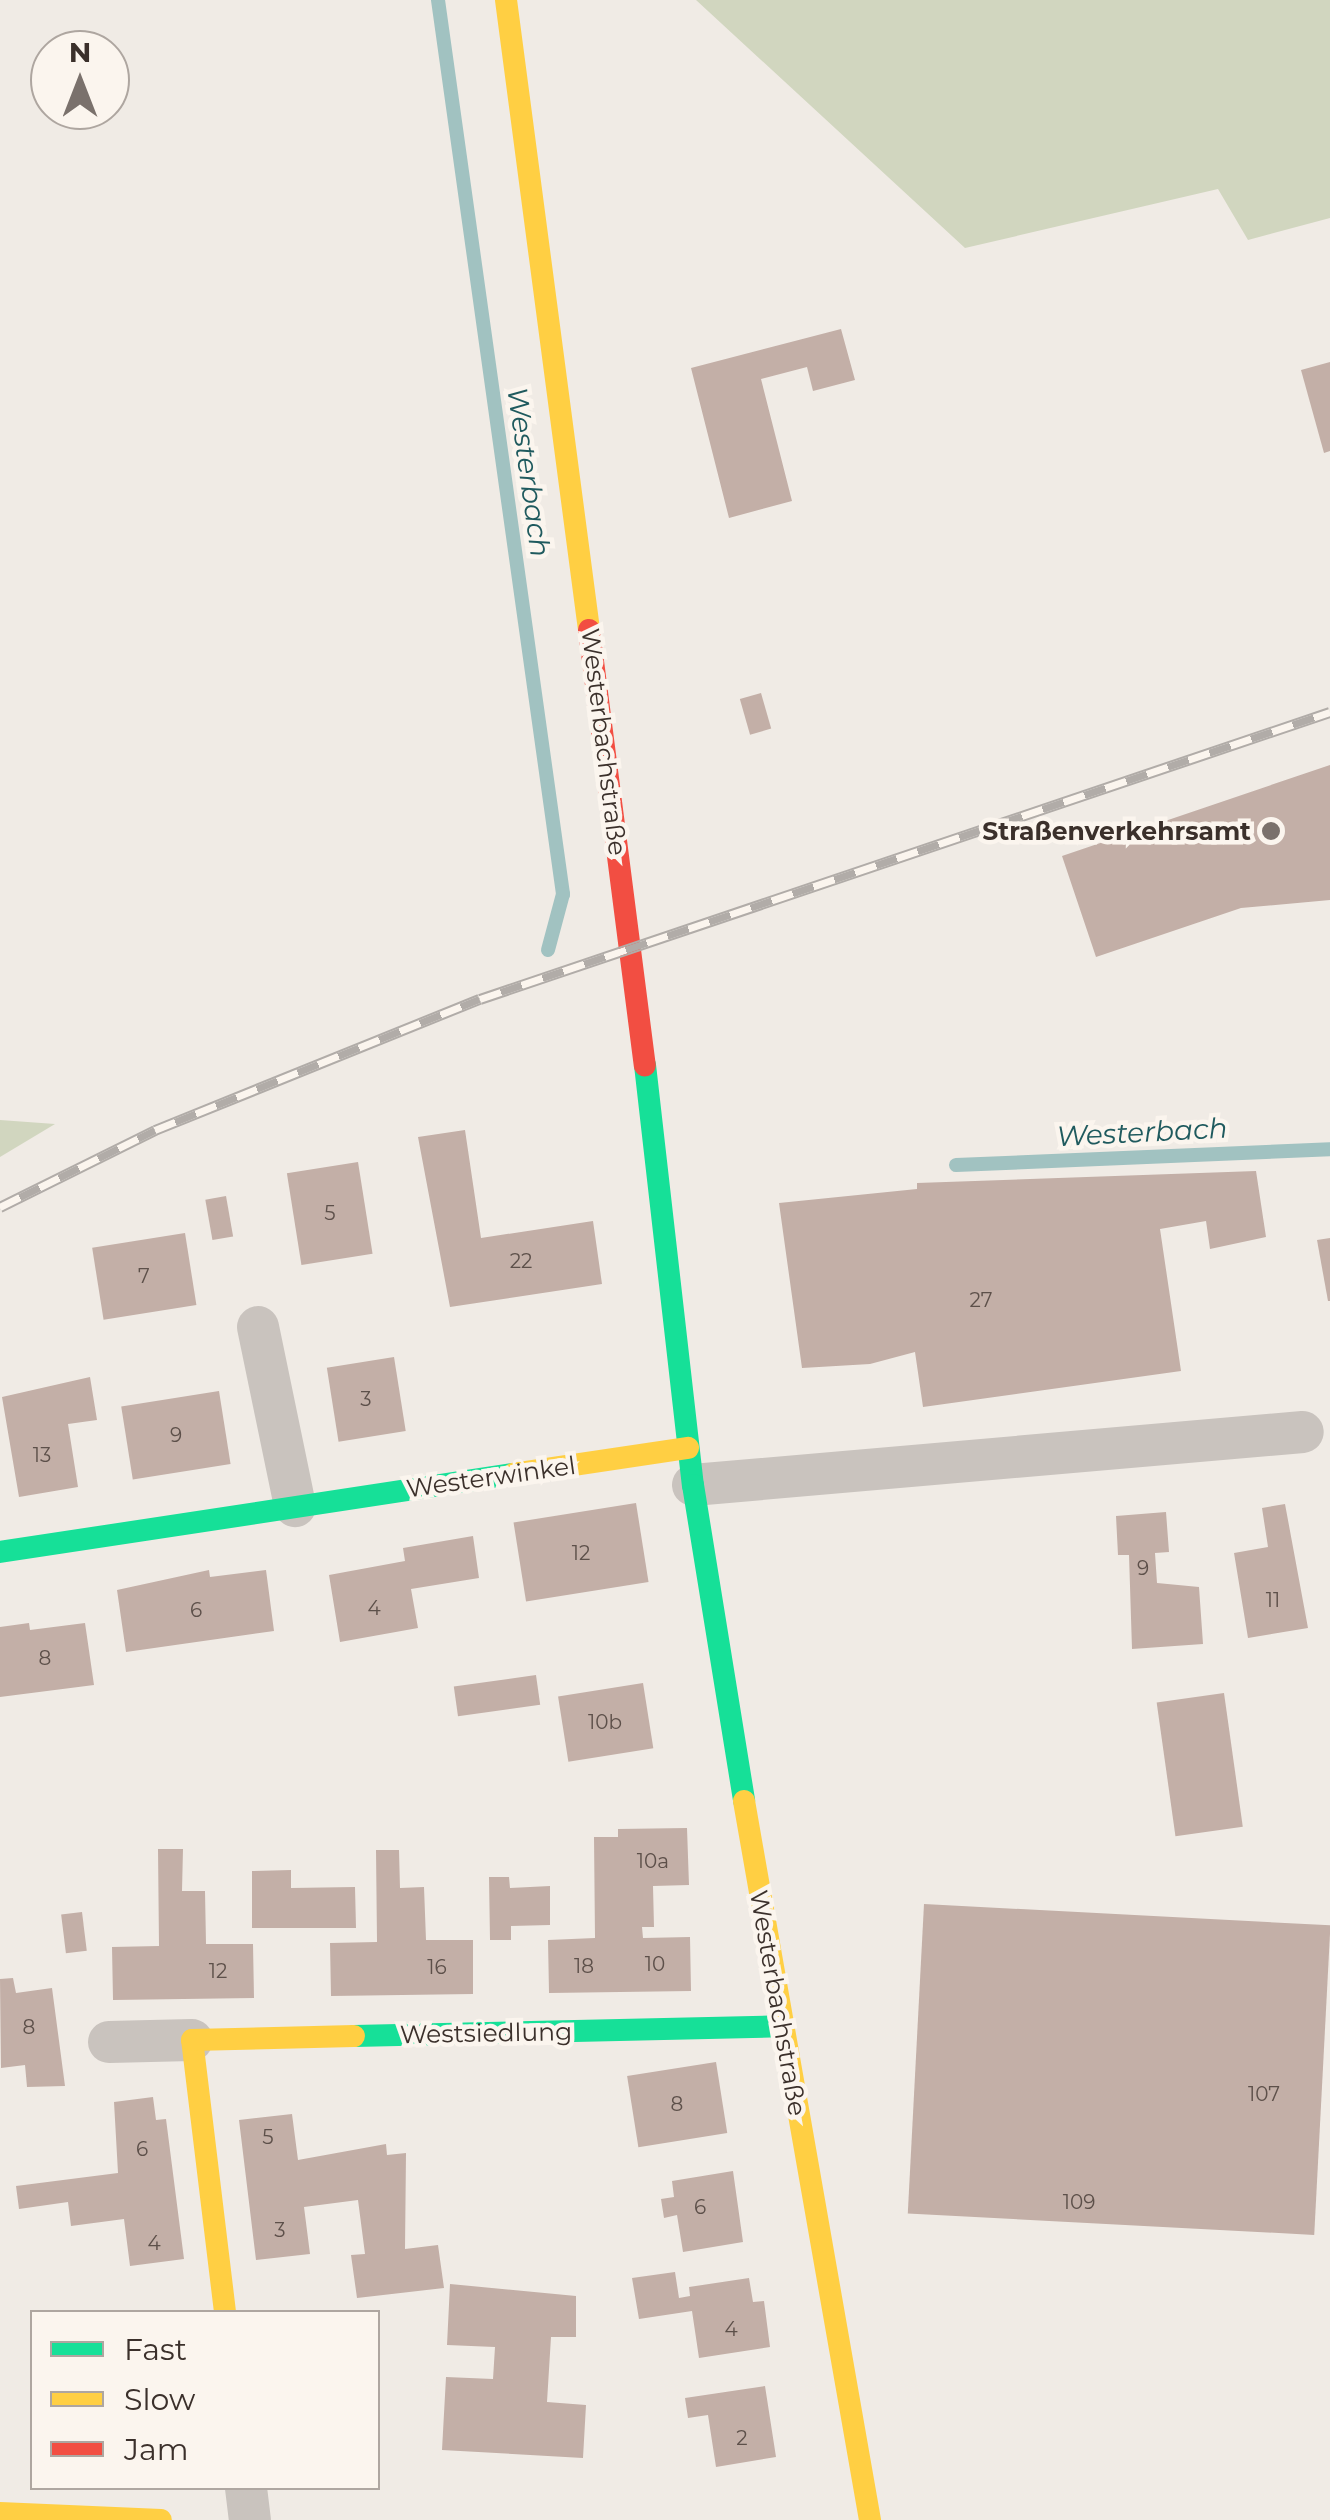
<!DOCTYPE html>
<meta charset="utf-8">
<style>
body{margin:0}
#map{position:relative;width:1330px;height:2520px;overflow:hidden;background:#f0ebe5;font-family:Montserrat,sans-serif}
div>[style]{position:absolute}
.green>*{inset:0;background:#d1d6bf}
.stream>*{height:14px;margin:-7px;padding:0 7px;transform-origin:7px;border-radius:7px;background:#a1c2c1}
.building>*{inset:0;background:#c3afa7;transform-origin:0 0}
.street>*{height:42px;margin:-21px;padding:0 21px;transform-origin:21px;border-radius:21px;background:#c9c3be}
.fast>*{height:22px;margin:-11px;padding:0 11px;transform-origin:11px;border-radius:11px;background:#16e098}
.slow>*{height:22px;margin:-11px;padding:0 11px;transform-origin:11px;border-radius:11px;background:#ffcf43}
.jam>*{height:22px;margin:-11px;padding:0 11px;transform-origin:11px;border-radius:11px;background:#f24e42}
.rail>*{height:11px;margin-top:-5.5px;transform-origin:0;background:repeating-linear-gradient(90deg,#fbf5ee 0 22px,#b1aca8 0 44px);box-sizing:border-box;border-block:2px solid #b1aca8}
.dots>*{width:28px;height:28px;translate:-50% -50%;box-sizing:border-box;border:5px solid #fbf5ee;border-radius:50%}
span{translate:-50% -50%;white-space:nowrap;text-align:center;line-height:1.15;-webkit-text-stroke:9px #fbf5ee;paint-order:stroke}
.number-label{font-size:20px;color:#5d504a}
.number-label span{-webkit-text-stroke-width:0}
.street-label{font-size:25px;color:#3b302b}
.poi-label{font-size:25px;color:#3b302b;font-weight:700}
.right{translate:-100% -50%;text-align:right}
.water-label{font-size:28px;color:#1f5a5e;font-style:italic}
.legend{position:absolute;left:30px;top:2310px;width:350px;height:180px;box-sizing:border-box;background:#fbf5ee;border:2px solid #aea6a0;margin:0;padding:12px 18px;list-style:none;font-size:30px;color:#3b302b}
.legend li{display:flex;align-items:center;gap:20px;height:50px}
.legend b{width:50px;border:2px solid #aea6a0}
.north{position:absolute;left:30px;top:30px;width:100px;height:100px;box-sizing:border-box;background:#fbf5ee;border:2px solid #aea6a0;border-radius:50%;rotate:0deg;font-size:28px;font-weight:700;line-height:40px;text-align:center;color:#3b302b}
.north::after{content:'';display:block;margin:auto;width:35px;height:45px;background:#7a716c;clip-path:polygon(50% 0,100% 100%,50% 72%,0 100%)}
</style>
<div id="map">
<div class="green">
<i style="clip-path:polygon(696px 0,1330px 0,1330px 218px,1248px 240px,1218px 189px,965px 248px)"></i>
<i style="clip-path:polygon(0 1120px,55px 1124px,0 1157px)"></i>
</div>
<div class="stream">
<i style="left:438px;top:0;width:903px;rotate:82.04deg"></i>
<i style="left:563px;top:894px;width:58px;rotate:105deg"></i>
<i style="left:956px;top:1165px;width:374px;rotate:-2.4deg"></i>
</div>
<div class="building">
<i style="clip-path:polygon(841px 329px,855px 380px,813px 391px,807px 367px,761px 379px,792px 501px,729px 518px,691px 368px)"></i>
<i style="clip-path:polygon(1330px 362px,1330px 451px,1324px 453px,1301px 370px)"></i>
<i style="left:761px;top:693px;width:37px;height:22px;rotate:74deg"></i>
<i style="clip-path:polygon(1330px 765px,1330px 900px,1241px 908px,1096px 957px,1062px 856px)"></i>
<i style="clip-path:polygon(465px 1130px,481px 1238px,593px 1221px,602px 1284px,450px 1307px,418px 1137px)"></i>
<i style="left:358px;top:1162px;width:93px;height:72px;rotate:81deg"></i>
<i style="clip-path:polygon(1256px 1171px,1266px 1237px,1210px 1249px,1206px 1221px,1160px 1229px,1181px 1371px,923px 1407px,915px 1352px,870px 1364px,802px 1368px,779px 1203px,917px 1189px,917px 1183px)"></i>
<i style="left:226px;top:1196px;width:41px;height:21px;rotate:80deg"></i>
<i style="left:185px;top:1233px;width:73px;height:94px;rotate:81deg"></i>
<i style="clip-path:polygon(1330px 1238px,1330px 1301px,1328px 1301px,1317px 1240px)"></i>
<i style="left:394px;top:1357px;width:75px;height:68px;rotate:81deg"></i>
<i style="clip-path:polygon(90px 1377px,97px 1420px,68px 1424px,78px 1487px,19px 1497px,2px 1397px)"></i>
<i style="left:219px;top:1391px;width:74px;height:99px;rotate:81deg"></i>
<i style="left:636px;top:1503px;width:80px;height:124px;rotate:81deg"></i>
<i style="clip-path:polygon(1285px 1504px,1308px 1628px,1248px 1638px,1234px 1553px,1268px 1547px,1262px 1508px)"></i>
<i style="clip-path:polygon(1166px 1512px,1169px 1552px,1155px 1553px,1157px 1583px,1199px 1587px,1203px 1644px,1132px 1649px,1129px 1555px,1118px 1555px,1116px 1516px)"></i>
<i style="clip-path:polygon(473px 1536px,479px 1578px,411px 1589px,418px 1628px,340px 1642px,329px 1575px,405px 1561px,403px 1548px)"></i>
<i style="clip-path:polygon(209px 1570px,210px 1577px,266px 1570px,274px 1631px,126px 1652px,117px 1590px)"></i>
<i style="clip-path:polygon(29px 1623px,30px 1630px,85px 1623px,94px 1685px,0 1697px,0 1627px)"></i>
<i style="left:536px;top:1675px;width:30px;height:83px;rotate:82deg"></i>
<i style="left:643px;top:1683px;width:66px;height:86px;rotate:81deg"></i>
<i style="left:1224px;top:1693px;width:135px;height:68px;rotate:82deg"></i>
<i style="clip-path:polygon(687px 1828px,689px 1885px,653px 1886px,654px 1927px,642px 1927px,643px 1938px,690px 1937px,691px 1991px,549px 1993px,548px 1940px,595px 1938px,594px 1837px,618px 1837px,618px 1829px)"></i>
<i style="clip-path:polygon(158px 1849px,183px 1849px,182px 1891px,205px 1891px,206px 1944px,253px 1944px,254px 1998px,113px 2000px,112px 1947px,159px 1946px)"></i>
<i style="clip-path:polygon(376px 1850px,399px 1850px,400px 1888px,424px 1887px,426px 1940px,473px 1940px,473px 1994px,331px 1996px,330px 1943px,377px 1942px)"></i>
<i style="clip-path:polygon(291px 1870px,291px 1888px,355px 1887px,356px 1928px,252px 1928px,252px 1871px)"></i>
<i style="clip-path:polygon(489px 1877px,509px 1877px,510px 1888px,550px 1886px,550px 1925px,511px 1926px,511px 1940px,490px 1940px)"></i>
<i style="left:924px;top:1904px;width:407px;height:310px;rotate:3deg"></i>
<i style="left:82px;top:1912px;width:39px;height:21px;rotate:83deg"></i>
<i style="clip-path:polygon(13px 1978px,16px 1993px,52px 1988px,65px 2086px,27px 2087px,25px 2065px,1px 2068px,0 1979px)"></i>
<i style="left:716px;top:2062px;width:72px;height:90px;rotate:81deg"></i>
<i style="clip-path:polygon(153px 2097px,156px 2120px,166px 2119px,184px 2259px,130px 2266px,124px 2219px,71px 2226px,68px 2202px,19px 2209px,16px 2186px,118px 2173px,114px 2102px)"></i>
<i style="clip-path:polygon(292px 2114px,298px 2160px,386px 2144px,387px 2155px,406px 2153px,405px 2249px,438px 2245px,444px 2288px,357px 2298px,351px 2255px,365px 2254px,358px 2200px,304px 2207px,310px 2254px,256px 2260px,239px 2120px)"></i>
<i style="clip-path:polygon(733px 2171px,743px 2242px,683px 2252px,677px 2215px,664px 2218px,661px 2199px,674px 2197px,672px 2181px)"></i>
<i style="clip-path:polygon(675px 2272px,679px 2298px,690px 2296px,689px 2287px,749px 2278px,753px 2302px,764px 2301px,770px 2347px,699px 2358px,692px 2311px,639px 2319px,632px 2278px)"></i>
<i style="clip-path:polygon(450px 2284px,576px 2296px,576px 2337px,551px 2337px,547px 2402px,586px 2405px,583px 2458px,442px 2450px,446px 2377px,493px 2379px,495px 2347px,447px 2345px)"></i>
<i style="clip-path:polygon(765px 2386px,776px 2457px,716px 2467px,708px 2415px,688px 2418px,685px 2398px)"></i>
</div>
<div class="street">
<i style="left:258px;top:1327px;width:183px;rotate:78.3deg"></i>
<i style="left:693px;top:1485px;width:612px;rotate:-4.97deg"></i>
<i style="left:109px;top:2042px;width:83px;rotate:-1.4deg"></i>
<i style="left:246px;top:2488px;width:32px;rotate:83deg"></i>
</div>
<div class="fast">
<i style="left:645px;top:1065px;width:423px;rotate:83.5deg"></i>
<i style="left:693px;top:1485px;width:320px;rotate:80.8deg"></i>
<i style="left:0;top:1552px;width:519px;rotate:-8.65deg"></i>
<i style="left:354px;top:2036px;width:426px;rotate:-1.3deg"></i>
</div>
<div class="slow">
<i style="left:506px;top:0;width:635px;rotate:82.49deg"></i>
<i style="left:513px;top:1474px;width:177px;rotate:-8.5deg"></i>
<i style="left:744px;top:1801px;width:730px;rotate:80.06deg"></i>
<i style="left:225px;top:2312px;width:274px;rotate:-96.9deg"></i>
<i style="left:192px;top:2040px;width:162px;rotate:-1.4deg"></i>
<i style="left:0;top:2513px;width:161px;rotate:2.5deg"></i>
</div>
<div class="jam">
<i style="left:589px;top:630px;width:439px;rotate:82.7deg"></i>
</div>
<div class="rail">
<i style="left:0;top:1207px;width:173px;rotate:-26.4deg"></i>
<i style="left:155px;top:1130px;width:350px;rotate:-22deg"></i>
<i style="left:480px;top:999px;width:897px;rotate:-18.66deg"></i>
</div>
<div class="dots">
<i style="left:1271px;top:831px;background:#7a716c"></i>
</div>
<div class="number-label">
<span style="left:330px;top:1213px">5</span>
<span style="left:521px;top:1261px">22</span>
<span style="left:144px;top:1276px">7</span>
<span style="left:981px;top:1300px">27</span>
<span style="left:366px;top:1399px">3</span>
<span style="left:176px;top:1435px">9</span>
<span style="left:42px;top:1455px">13</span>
<span style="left:581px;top:1553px">12</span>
<span style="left:1143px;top:1568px">9</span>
<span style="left:1273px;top:1600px">11</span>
<span style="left:374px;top:1608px">4</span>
<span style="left:196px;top:1610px">6</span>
<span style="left:45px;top:1658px">8</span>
<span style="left:605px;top:1722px">10b</span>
<span style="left:653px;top:1861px">10a</span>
<span style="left:655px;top:1964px">10</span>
<span style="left:584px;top:1966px">18</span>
<span style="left:437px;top:1967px">16</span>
<span style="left:218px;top:1971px">12</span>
<span style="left:29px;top:2027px">8</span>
<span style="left:1264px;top:2094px">107</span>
<span style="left:677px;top:2104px">8</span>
<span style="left:268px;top:2137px">5</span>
<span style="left:142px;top:2149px">6</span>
<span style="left:1079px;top:2202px">109</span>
<span style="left:700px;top:2207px">6</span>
<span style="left:280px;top:2230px">3</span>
<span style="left:154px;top:2243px">4</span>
<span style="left:731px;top:2329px">4</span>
<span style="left:742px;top:2438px">2</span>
</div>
<div class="street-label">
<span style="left:604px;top:742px;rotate:83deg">Westerbachstraße</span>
<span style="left:491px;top:1477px;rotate:-8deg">Westerwinkel</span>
<span style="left:778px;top:2003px;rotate:80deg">Westerbachstraße</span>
<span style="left:486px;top:2033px;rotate:-1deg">Westsiedlung</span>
</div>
<div class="poi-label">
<span class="right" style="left:1251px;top:831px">Straßenverkehrsamt</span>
</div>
<div class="water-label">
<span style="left:529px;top:472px;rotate:82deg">Westerbach</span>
<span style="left:1142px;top:1132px;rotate:-3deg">Westerbach</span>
</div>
<ul class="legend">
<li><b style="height:12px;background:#16e098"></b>Fast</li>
<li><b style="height:12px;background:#ffcf43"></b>Slow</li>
<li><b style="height:12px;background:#f24e42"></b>Jam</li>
</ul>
<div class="north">N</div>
</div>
